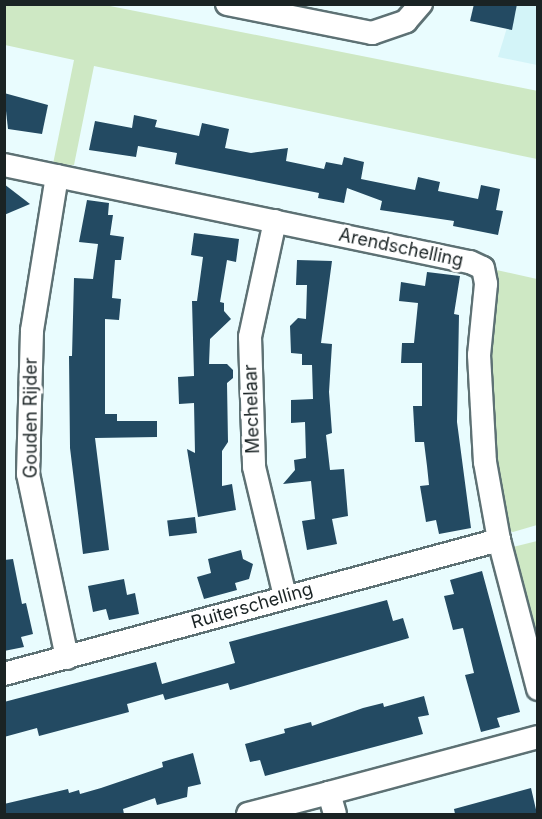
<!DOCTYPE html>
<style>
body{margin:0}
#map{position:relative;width:542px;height:819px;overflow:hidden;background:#e9fcfe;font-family:Inter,sans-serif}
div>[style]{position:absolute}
.built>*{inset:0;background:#d3f4f8}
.green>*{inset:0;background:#cee8c4}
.building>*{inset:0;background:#234a62;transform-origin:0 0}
.roads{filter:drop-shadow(2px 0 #5d7174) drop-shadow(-2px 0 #5d7174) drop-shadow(0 2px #5d7174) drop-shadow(0 -2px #5d7174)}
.minor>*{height:22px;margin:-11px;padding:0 11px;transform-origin:11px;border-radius:11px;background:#fff}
span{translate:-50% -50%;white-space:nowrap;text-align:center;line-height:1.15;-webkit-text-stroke:6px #fff;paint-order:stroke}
.street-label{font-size:18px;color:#1a2324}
.frame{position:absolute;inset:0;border:6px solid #1a2324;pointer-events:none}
</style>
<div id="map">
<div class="built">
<i style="clip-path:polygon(514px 5px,537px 5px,537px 65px,498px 57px)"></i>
</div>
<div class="green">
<i style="clip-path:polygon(5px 5px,105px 5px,538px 91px,537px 159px,94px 66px,74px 165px,53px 164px,74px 60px,5px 45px)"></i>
<i style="clip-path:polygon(492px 269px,537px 279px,537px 525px,513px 532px,505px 530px,490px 433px)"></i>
<i style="clip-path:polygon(537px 541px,537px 653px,509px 548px)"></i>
</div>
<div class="building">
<i style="clip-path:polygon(474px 4px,517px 4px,512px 30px,470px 21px)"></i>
<i style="clip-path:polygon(4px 93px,48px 105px,42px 134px,8px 129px)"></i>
<i style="clip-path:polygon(134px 115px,157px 120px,155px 127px,199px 136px,202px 123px,229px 129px,225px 148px,251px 153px,288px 148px,286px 161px,324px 169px,326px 162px,342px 165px,344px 157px,364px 162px,361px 179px,415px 190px,418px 177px,440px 182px,438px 191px,478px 199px,481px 185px,500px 189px,496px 210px,503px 211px,498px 235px,453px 226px,454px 221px,380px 210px,382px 201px,347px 188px,344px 203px,318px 198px,319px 193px,175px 164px,177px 153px,138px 146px,136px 157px,89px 150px,95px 121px,132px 128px)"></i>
<i style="clip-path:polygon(4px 184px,30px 204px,4px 215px)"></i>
<i style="clip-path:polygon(87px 200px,109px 203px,108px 215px,113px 215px,110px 235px,124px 237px,121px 260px,115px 260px,112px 298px,121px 299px,119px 320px,105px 319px,105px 414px,117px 414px,117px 421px,157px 421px,157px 437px,95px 438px,109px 550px,83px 554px,70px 448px,69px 356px,72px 356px,74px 278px,93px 279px,98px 244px,79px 242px)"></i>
<i style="clip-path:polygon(194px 233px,239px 239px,236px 262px,227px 260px,220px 302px,224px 303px,224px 311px,231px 319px,210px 339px,209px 364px,227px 364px,233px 370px,233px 378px,227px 383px,228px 442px,222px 451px,222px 486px,232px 484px,236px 510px,198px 517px,187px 449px,195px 453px,194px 403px,179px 404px,178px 377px,194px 376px,192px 301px,197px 301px,203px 257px,191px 255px)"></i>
<i style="clip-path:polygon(297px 260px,332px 261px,321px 343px,332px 344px,329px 392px,332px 433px,326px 435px,330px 470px,344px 469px,348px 516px,332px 519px,337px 544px,307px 550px,302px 521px,315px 519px,311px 481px,283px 484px,295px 470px,294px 460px,306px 458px,305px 422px,291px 423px,291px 400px,313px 399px,312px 365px,302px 365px,302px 354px,291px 353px,290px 326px,298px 318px,306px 319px,307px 285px,296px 285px)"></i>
<i style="clip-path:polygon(427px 272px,460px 276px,454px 314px,459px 315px,457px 422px,471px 528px,439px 534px,436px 520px,426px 522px,420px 486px,429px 485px,427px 466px,424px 442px,415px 442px,413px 406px,422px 406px,422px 363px,401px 363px,402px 343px,414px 343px,418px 303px,399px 301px,401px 282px,425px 286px)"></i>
<i style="left:195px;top:517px;width:16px;height:28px;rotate:83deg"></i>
<i style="clip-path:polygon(241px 550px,243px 559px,253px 564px,249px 579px,235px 583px,237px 590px,204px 599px,197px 577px,211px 573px,208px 559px)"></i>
<i style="clip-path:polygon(13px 559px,22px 604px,26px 603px,33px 634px,21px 637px,24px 647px,4px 651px,4px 560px)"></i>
<i style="clip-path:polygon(482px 571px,520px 712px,497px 718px,500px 727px,481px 732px,465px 675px,474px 673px,463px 628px,453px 630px,444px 596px,454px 594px,450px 580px)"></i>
<i style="clip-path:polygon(124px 579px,127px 595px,135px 593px,139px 614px,109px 620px,106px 609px,93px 612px,88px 586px)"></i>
<i style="clip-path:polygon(387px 600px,393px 621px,403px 618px,409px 638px,230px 690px,228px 683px,165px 700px,163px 694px,127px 704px,129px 712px,39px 736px,37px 728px,4px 737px,4px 702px,156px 662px,162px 684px,235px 663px,229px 642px)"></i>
<i style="clip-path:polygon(424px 696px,429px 715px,418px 717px,423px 734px,265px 776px,260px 760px,250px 762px,245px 744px,285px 733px,284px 729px,311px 722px,312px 726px,363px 708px,383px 703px,384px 707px)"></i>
<i style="clip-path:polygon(193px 753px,201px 784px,188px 787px,187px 797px,157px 805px,155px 798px,123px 809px,124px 814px,4px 814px,4px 804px,68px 789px,69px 793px,79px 790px,80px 794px,101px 788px,163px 767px,162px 762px)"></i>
<i style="clip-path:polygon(531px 788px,537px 814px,455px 814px,454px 809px)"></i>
</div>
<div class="roads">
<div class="minor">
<i style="left:227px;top:4px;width:148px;rotate:11.3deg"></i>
<i style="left:372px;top:33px;width:36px;rotate:-19deg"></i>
<i style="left:406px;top:21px;width:23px;rotate:-49deg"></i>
<i style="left:4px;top:165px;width:476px;rotate:11.8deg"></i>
<i style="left:470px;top:262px;width:14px;rotate:25deg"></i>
<i style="left:483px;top:268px;width:16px;rotate:79deg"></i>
<i style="left:486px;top:284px;width:71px;rotate:95.6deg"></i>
<i style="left:479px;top:355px;width:107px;rotate:86.8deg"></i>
<i style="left:485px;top:462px;width:79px;rotate:79.8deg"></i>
<i style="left:499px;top:540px;width:154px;rotate:75.3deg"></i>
<i style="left:57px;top:176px;width:157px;rotate:99.2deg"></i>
<i style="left:32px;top:331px;width:143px;rotate:91.6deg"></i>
<i style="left:28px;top:474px;width:188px;rotate:78deg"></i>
<i style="left:275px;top:221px;width:119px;rotate:102.2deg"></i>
<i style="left:250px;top:337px;width:130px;rotate:88.2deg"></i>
<i style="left:254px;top:467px;width:133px;rotate:76.5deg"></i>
<i style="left:4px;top:674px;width:513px;rotate:-15.15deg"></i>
<i style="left:248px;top:814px;width:84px;rotate:-14.5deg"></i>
<i style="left:335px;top:814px;width:22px;rotate:-106deg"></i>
<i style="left:329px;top:793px;width:216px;rotate:-15deg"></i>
</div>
</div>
<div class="street-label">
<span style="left:401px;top:248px;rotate:12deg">Arendschelling</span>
<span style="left:252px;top:409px;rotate:-92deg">Mechelaar</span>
<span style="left:31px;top:418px;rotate:-90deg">Gouden Rijder</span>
<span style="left:252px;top:606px;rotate:-16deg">Ruiterschelling</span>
</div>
<div class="frame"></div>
</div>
